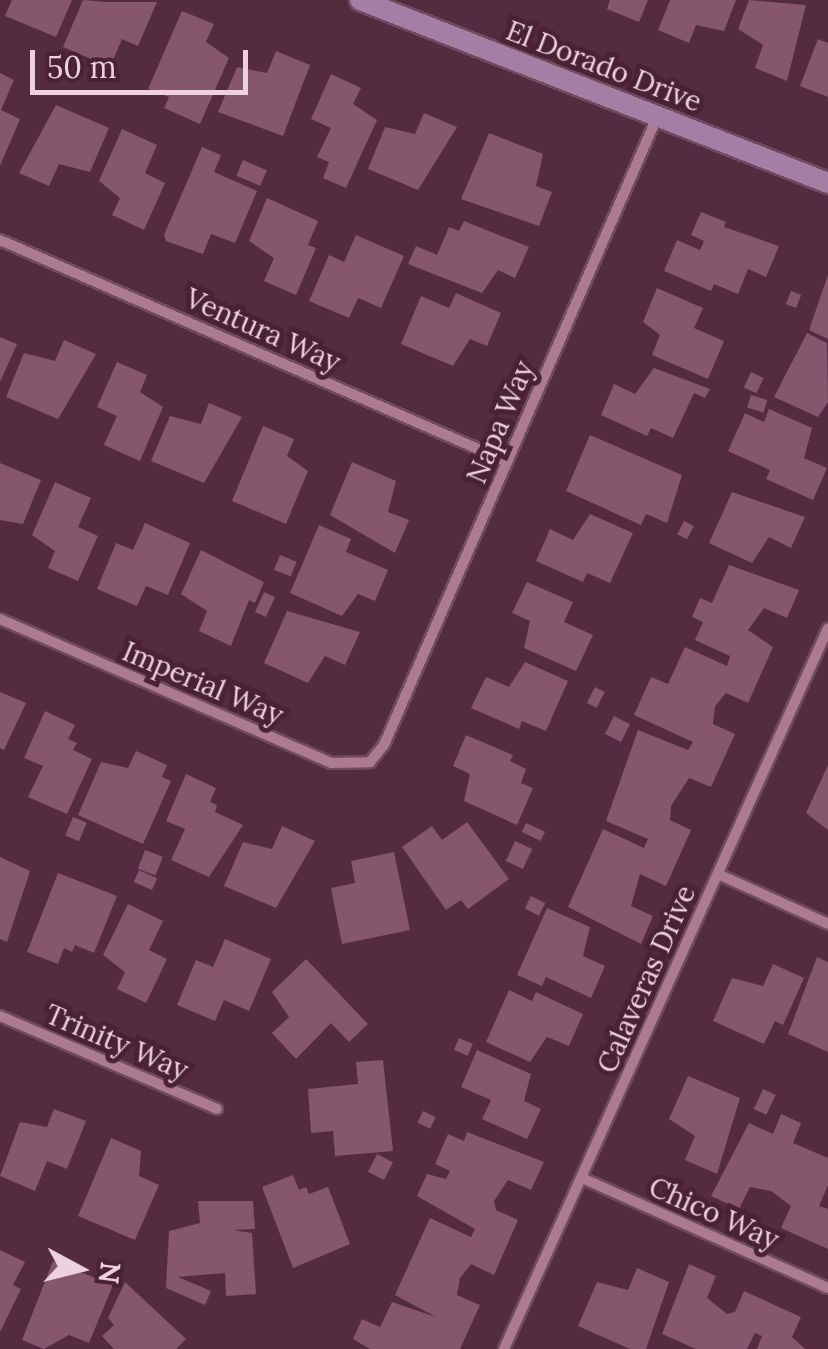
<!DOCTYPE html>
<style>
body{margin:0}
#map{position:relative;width:828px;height:1349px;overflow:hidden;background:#552b40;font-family:Lora,serif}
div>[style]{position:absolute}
.building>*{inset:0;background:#85566c;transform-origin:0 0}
.roads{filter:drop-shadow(2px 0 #6f4b5d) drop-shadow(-2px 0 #6f4b5d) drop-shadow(0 2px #6f4b5d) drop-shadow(0 -2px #6f4b5d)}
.street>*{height:10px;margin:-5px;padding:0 5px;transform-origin:5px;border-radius:5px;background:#ac7b91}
.secondary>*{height:20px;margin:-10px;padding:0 10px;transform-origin:10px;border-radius:10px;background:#a47ea5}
span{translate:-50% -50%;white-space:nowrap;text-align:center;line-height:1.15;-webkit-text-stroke:10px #4a2135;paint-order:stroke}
.street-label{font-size:28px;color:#edd1dd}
.north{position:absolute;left:30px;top:1219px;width:100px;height:100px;-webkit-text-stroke:8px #4a2135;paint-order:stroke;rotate:97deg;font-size:28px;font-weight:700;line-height:40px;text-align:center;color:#edd1dd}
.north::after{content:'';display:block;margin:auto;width:35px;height:45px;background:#edd1dd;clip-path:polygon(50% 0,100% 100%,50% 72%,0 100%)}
.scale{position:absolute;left:30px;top:50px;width:218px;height:45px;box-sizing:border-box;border:5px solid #edd1dd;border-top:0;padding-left:12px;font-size:30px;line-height:35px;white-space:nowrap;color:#edd1dd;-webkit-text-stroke:8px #4a2135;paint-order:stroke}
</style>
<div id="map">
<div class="building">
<i style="clip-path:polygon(12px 0,72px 0,56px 37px,5px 16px)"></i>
<i style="clip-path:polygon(83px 0,106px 2px,157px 2px,138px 46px,122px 39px,110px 67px,63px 47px)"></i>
<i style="clip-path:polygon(610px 0,648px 0,639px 22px,607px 9px)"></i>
<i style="clip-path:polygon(670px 0,736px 0,724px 31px,696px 25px,689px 43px,658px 30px)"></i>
<i style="clip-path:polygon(749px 0,806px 5px,787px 81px,755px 68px,763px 45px,738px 29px)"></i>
<i style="clip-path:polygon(182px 11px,214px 24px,206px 42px,229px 58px,200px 124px,164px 108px,169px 97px,148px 89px)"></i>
<i style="clip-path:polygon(818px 39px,828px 43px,828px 97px,800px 86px)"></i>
<i style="clip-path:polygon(276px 51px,310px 65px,283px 136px,218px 112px,237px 67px,267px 73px)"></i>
<i style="clip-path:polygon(0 73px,14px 80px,1px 110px,20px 119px,0 166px)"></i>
<i style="clip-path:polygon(331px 74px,361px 88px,353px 104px,377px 120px,346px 188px,323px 178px,329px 162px,317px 157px,331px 128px,311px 119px)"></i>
<i style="clip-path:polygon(56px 105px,109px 128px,90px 172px,59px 164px,49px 186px,19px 173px)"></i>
<i style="clip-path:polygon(424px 113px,457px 127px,418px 190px,368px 169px,385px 127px,415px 134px)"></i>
<i style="clip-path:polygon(122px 129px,157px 145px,145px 173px,165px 183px,144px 230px,112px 215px,120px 198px,99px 181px)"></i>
<i style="clip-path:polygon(489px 133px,543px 154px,536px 186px,552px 192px,539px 226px,461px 199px)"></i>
<i style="clip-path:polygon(202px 147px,221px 155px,214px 172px,257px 191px,235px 243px,211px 234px,203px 254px,166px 241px,164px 235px)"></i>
<i style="left:243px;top:160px;width:26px;height:17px;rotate:23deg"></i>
<i style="clip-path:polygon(267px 198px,318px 221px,308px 245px,316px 248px,296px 295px,264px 281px,274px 258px,249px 241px)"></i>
<i style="clip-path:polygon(701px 212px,726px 222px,724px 227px,779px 246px,766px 277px,748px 269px,738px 294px,714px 284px,711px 291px,664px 271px,677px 240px,700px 250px,704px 241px,691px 235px)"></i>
<i style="clip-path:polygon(464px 221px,529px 247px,515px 278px,498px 270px,482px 293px,408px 264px,416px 246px,437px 255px,449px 227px,459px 231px)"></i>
<i style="clip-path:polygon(356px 235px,404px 256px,381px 308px,358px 298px,349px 318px,309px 301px,329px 255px,344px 262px)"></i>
<i style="clip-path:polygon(828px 275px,828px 339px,809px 330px)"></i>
<i style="clip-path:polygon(657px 288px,703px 308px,694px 328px,724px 341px,708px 379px,652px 355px,660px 335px,643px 322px)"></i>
<i style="left:791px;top:291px;width:11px;height:14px;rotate:22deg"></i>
<i style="clip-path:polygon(456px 293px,501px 313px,487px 346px,470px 339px,453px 366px,401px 344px,421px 296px,449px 308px)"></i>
<i style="clip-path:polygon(807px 333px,827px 343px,828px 402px,818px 417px,774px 397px)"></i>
<i style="clip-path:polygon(0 337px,17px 344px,0 382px)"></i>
<i style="clip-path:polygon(64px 340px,96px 354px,58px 419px,6px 397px,24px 353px,55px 361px)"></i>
<i style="clip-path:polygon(117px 362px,147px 375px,140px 392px,163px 407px,140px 461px,104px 445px,117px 416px,97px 407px)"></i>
<i style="clip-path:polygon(654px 368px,710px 389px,705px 398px,694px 393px,673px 438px,651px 428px,647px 436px,601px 415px,614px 384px,635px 394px)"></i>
<i style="left:751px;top:372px;width:14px;height:17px;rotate:25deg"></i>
<i style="left:751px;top:395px;width:17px;height:13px;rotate:17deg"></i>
<i style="clip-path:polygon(209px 403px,242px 417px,204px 483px,151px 461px,170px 416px,201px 424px)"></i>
<i style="clip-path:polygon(769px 409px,812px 428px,804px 458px,827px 468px,813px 500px,766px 479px,770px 470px,728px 451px,745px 413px,764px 422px)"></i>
<i style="clip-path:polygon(263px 426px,294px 439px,287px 456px,308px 471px,286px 524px,232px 501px)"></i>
<i style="clip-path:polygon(590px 435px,682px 475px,667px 523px,646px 514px,641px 525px,566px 491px)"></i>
<i style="clip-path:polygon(352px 462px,396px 481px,388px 512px,409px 520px,395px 553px,330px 515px)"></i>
<i style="clip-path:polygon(0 463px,41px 480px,23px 524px,0 520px)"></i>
<i style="clip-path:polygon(55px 482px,91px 498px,78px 527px,98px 536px,78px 581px,48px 568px,55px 551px,32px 535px)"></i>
<i style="clip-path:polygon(732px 492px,805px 517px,791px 548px,769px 537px,752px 563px,709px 543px)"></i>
<i style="clip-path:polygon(590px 514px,633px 533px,610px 583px,587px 573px,583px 582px,536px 561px,550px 529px,573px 540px)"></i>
<i style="left:684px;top:521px;width:11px;height:15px;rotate:27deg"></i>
<i style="clip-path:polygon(145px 523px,190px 543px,168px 595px,146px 586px,137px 606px,97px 589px,116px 543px,133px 550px)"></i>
<i style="clip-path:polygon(319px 525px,351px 539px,346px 552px,388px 570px,375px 601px,358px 594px,342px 616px,290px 593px)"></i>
<i style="clip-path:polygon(201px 550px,264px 582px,255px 603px,249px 600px,231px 646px,199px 631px,207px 611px,181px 594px)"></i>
<i style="left:280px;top:555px;width:18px;height:16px;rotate:22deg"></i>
<i style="clip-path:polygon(729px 565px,799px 590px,787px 618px,764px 608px,748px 630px,773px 647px,748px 703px,726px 693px,715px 706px,713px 724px,735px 734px,711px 787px,689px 778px,671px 806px,670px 820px,691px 830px,666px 886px,640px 874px,631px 906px,653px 916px,641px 944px,568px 907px,603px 829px,644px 848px,648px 839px,606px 821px,638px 730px,688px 750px,693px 742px,634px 715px,651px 677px,668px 684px,685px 647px,727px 666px,730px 656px,695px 640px,703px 622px,692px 617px,700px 598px,712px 603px)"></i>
<i style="clip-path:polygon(527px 582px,573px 602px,564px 622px,593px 635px,576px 671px,524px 648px,530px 621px,512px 613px)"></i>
<i style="left:264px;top:592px;width:12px;height:22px;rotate:24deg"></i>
<i style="clip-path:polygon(287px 611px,360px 632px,345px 665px,325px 656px,308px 683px,264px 663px)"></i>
<i style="clip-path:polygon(525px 662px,568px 681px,546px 731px,522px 721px,519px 729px,471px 708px,486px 677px,509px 687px)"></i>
<i style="left:595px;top:687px;width:11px;height:18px;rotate:27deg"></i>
<i style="clip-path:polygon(0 692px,26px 703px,4px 750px,0 748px)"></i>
<i style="clip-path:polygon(45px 711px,75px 725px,68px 739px,77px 743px,73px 750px,92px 759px,67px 814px,28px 797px,43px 766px,24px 758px)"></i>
<i style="left:614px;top:716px;width:18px;height:20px;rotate:27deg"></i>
<i style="clip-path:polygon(466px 735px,513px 755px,510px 761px,526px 769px,521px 783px,533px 788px,517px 825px,464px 801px,470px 774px,453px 766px)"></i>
<i style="clip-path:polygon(136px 751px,167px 765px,162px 777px,171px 781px,143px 844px,78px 815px,101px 762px,128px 768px)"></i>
<i style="clip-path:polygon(828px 765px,828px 830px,806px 813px)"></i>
<i style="clip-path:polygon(186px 774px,216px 788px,210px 802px,217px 805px,215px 812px,243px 825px,209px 877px,171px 860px,185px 829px,166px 821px)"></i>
<i style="left:73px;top:817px;width:15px;height:20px;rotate:23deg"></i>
<i style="clip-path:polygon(467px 822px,509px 879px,468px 909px,461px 900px,446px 910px,402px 847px,432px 826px,442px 840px)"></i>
<i style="left:526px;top:823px;width:21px;height:10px;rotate:25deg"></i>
<i style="clip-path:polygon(282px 826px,315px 841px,276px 908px,224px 886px,243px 842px,272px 849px)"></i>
<i style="left:515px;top:841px;width:19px;height:22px;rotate:25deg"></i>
<i style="left:145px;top:850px;width:19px;height:20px;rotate:21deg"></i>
<i style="clip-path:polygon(394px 852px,410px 930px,342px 944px,331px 888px,355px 883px,351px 861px)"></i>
<i style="clip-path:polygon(0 857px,30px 871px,7px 942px,0 939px)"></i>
<i style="left:139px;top:870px;width:20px;height:13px;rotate:24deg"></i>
<i style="clip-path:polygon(58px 873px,117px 896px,94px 953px,75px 945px,72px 952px,64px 948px,58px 964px,27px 952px)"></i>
<i style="left:531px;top:896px;width:16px;height:14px;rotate:27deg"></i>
<i style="clip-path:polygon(128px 904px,163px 921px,149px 950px,167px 959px,146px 1003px,117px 989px,125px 972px,103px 955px)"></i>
<i style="clip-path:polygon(547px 908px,590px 927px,583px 956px,605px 966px,591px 998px,546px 977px,542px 986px,517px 975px)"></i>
<i style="clip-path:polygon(225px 939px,271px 959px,249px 1011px,224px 1000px,215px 1021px,177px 1005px,196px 960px,213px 967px)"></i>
<i style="clip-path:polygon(817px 957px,828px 962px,828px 1052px,788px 1034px)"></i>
<i style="clip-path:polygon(306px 959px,368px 1024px,349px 1042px,331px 1023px,296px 1059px,272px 1033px,289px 1017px,272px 992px)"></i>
<i style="clip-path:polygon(773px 964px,804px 978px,783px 1025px,775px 1021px,764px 1044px,713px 1021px,732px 978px,763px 986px)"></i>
<i style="clip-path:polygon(509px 990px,532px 1001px,536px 992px,583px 1014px,569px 1046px,547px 1037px,530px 1062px,486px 1042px)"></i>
<i style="left:459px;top:1038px;width:15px;height:13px;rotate:23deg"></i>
<i style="clip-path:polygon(477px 1050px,531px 1074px,524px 1101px,541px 1109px,527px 1139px,482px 1119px,491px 1100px,461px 1087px)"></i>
<i style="clip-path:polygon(383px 1060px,393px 1151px,335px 1156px,333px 1131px,311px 1133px,308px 1089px,358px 1084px,356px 1062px)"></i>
<i style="clip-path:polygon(688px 1076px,740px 1098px,717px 1174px,685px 1160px,695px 1136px,669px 1119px)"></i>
<i style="left:763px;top:1089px;width:14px;height:22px;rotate:25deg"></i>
<i style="clip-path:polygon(54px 1109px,86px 1121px,67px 1169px,47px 1161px,35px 1191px,0 1176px,20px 1122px,47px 1127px)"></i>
<i style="left:423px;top:1111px;width:14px;height:13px;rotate:25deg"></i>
<i style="clip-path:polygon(781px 1114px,801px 1123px,793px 1143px,828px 1158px,828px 1185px,819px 1206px,828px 1209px,828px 1249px,781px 1228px,791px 1206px,771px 1191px,750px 1187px,739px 1209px,711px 1196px,749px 1123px,773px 1134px)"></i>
<i style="clip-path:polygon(467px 1132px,544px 1162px,531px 1190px,508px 1180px,494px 1201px,496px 1210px,518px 1220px,494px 1275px,471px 1264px,460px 1278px,457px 1295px,480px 1305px,460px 1349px,370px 1349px,353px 1339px,362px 1319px,380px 1327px,392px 1302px,436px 1317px,395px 1295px,430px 1218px,471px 1237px,475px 1229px,417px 1196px,427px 1174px,446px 1179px,450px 1171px,435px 1164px,448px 1134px,464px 1141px)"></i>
<i style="clip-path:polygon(111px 1138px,141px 1151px,139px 1176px,159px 1185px,135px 1240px,78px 1216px)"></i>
<i style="left:377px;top:1154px;width:18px;height:20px;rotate:27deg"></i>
<i style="clip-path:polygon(293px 1175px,299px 1190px,306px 1187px,309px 1194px,328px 1187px,350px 1244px,293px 1268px,262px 1187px)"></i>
<i style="clip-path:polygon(198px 1201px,253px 1201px,255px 1229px,233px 1230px,252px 1233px,256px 1294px,226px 1296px,225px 1273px,178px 1277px,211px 1291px,205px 1305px,166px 1288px,169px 1231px,200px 1223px)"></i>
<i style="clip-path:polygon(0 1250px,25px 1262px,13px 1285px,21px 1289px,0 1332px)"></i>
<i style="clip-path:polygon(53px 1261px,113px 1285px,89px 1343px,69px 1335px,44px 1349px,22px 1340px)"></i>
<i style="clip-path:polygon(689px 1264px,716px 1276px,707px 1298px,727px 1314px,735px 1312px,744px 1291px,801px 1317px,792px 1337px,805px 1349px,757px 1349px,762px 1336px,755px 1333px,747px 1349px,696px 1349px,662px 1334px)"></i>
<i style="clip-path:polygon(637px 1268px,669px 1282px,646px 1349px,630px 1349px,578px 1326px,597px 1282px,628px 1290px)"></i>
<i style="clip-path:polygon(125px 1282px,186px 1339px,176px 1349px,114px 1349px,102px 1336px,114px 1325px,108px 1318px)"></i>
</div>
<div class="roads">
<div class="street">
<i style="left:0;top:240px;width:554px;rotate:23.61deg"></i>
<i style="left:0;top:619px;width:361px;rotate:23.5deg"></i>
<i style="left:331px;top:763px;width:39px;rotate:-1deg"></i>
<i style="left:370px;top:762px;width:22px;rotate:-51deg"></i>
<i style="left:384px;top:745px;width:685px;rotate:-66.5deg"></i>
<i style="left:718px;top:874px;width:121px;rotate:24.4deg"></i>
<i style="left:0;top:1016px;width:236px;rotate:23.2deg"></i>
<i style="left:582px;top:1178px;width:269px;rotate:24.1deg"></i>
<i style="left:504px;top:1349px;width:790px;rotate:-65.8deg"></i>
</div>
<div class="secondary">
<i style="left:360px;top:0;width:503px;rotate:21.36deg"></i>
</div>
</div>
<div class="street-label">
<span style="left:604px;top:66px;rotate:21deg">El Dorado Drive</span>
<span style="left:263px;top:330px;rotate:24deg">Ventura Way</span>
<span style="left:500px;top:422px;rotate:-67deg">Napa Way</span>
<span style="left:203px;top:683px;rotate:23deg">Imperial Way</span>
<span style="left:646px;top:979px;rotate:-66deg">Calaveras Drive</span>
<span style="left:117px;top:1042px;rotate:23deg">Trinity Way</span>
<span style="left:714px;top:1213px;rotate:24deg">Chico Way</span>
</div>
<div class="north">N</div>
<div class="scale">50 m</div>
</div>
